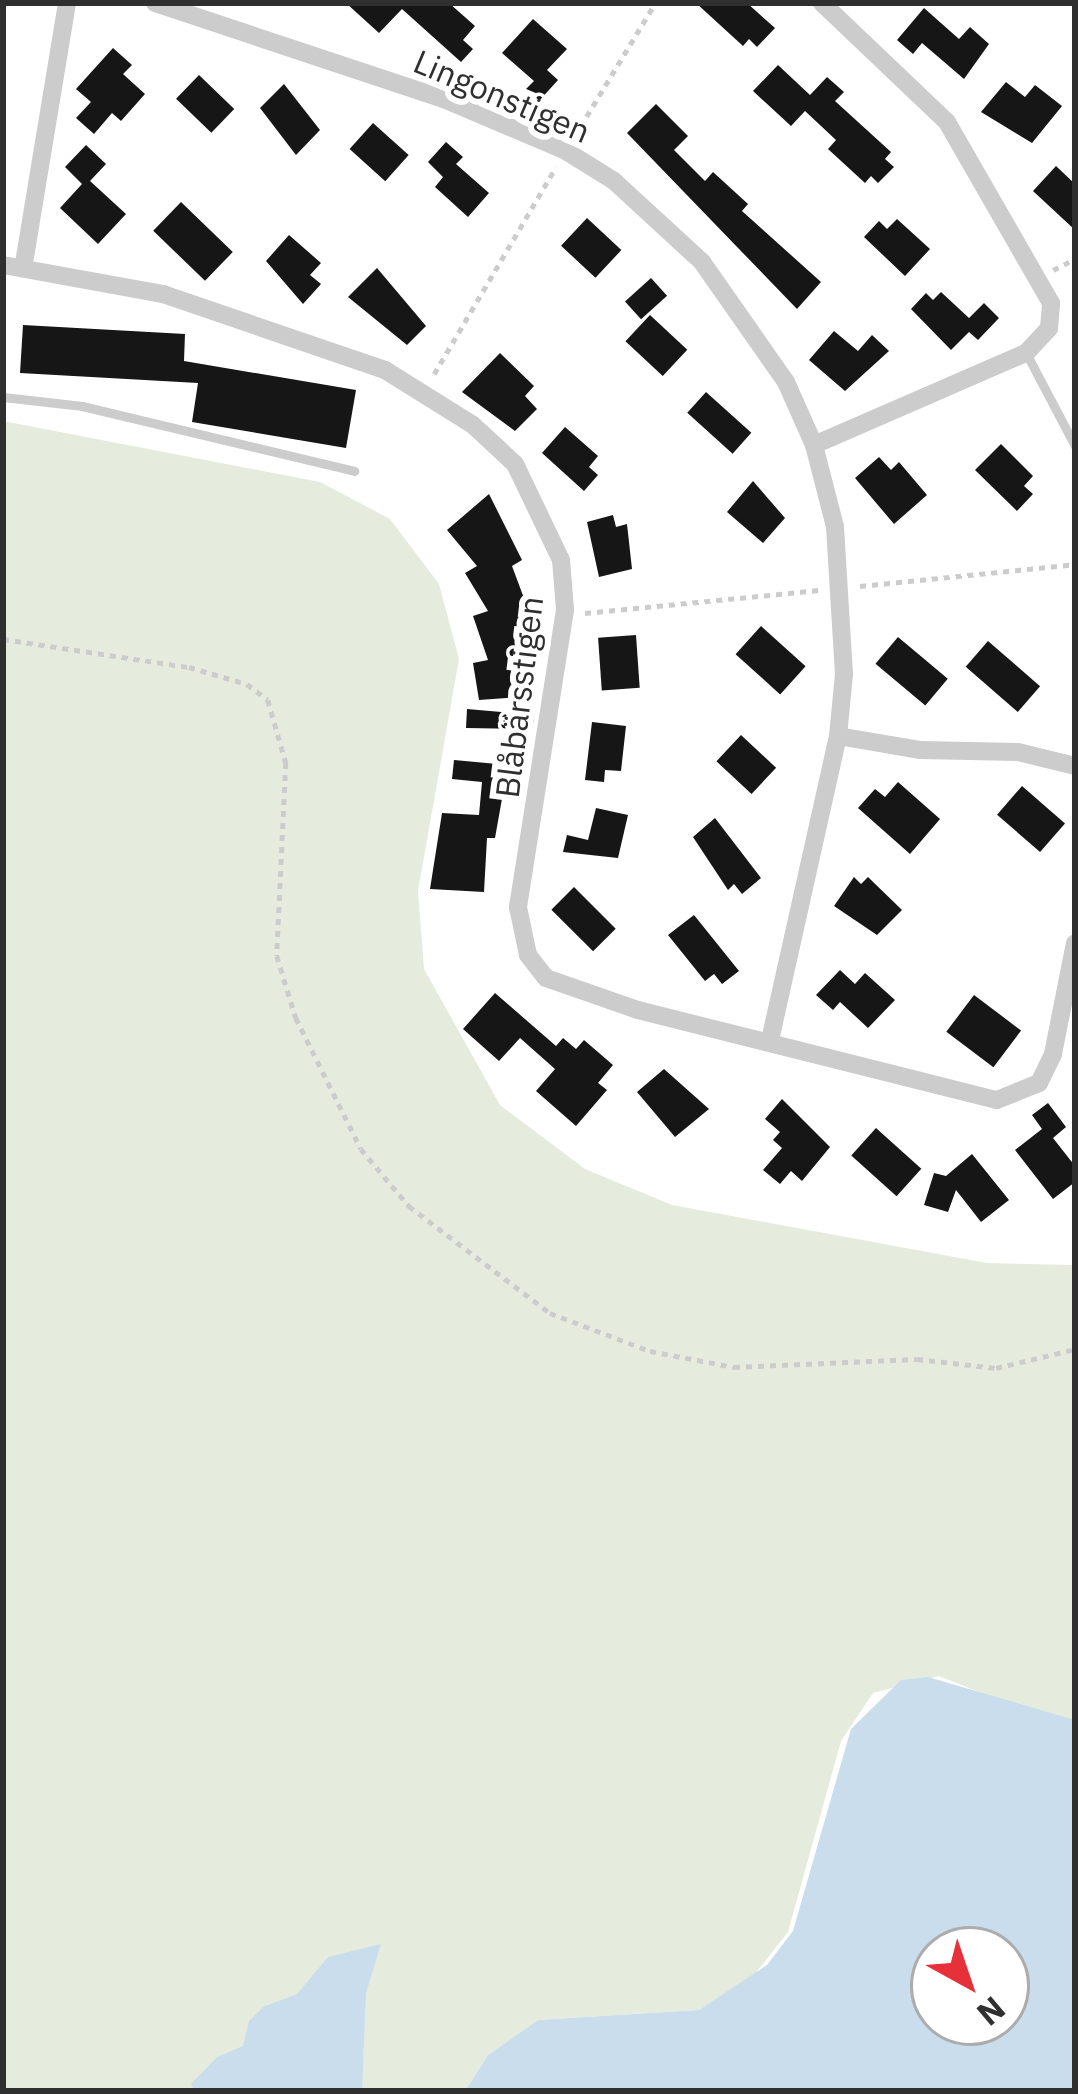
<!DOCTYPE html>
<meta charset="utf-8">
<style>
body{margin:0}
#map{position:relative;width:1078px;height:2094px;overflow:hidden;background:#fff;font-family:"IBM Plex Sans",sans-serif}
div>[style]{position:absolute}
.green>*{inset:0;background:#e5ecdd}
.water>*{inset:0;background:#c9ddec}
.building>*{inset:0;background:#161616;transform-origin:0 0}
.path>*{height:4.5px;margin-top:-2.25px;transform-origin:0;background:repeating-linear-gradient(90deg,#ccc 0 6px,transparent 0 12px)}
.service>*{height:9px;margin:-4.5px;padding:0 4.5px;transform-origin:4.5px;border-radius:4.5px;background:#ccc}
.minor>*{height:18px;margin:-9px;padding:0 9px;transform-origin:9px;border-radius:9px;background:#ccc}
span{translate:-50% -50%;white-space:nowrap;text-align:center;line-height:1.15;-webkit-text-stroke:12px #fff;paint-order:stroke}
.street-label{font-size:33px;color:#2f2f2f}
.frame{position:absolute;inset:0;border:6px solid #2f2f2f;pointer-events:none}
.north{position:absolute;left:910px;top:1926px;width:120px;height:120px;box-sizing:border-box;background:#fff;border:3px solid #acacac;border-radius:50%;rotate:140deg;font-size:33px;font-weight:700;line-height:48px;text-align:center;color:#2f2f2f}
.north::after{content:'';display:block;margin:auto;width:42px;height:54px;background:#e6313a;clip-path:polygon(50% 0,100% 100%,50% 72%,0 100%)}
</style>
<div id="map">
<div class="green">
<i style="clip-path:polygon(3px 421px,320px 482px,390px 519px,439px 584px,459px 659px,418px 891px,424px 969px,500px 1105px,585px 1169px,672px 1205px,987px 1263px,1075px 1265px,1075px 1720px,1036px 1715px,939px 1676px,873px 1693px,841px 1741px,788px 1932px,755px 1974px,699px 2010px,538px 2020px,488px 2055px,465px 2091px,3px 2091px)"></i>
</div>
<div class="water">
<i style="clip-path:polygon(evenodd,928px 1677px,1075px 1720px,1075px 2091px,465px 2091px,488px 2055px,538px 2020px,699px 2010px,767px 1965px,793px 1931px,851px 1729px,901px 1680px,928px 1677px,934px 1950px,1006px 1950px,1006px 2022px,934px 2022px,934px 1950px)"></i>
<i style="clip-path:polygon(381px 1944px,366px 1993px,362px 2091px,195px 2091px,191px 2084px,217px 2057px,243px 2046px,249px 2021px,263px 2007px,297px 1994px,328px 1957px)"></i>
</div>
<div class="building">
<i style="clip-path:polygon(346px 3px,449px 3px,475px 26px,463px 40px,473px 49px,461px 62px,402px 9px,379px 33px)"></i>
<i style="clip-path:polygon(696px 3px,747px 3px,775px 28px,757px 47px,749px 39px,743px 46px)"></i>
<i style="clip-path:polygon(924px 8px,959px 39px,970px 27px,989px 44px,964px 79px,922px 43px,913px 54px,897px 40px)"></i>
<i style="clip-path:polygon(533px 19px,567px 49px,547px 70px,558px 80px,539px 101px,526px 89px,534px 81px,502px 53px)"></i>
<i style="clip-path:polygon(113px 48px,132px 65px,123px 74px,145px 94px,121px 121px,112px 113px,94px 134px,76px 118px,91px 102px,76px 89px)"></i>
<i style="clip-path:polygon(778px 65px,810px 95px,827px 77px,844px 92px,835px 101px,891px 152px,885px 159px,894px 167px,878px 183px,871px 176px,865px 183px,828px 149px,836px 140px,805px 111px,791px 126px,753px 91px)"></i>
<i style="left:199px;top:75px;width:49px;height:33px;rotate:44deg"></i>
<i style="clip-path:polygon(1006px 82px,1025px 97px,1035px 85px,1062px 106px,1032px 143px,981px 112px)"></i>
<i style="clip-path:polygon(284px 84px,320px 130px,296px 155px,260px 108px)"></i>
<i style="clip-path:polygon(656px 104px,688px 136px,674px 150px,705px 181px,713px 172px,748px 204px,742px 211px,821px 282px,797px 309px,627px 133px)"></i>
<i style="left:373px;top:123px;width:48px;height:35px;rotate:42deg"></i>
<i style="clip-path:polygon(446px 142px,463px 157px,456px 164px,489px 193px,468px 217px,435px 187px,443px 177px,428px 162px)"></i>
<i style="clip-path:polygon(86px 145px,106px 164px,90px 181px,126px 214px,98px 244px,60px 208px,82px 184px,65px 167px)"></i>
<i style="clip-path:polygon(1056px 166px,1075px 184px,1075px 230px,1033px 191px)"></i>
<i style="left:181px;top:202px;width:72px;height:40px;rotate:44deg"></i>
<i style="left:587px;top:218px;width:47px;height:38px;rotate:43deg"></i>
<i style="clip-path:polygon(897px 219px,930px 249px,905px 276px,864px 237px,879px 221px,887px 229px)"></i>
<i style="clip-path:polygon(289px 235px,321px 263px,310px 275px,321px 284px,303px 304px,266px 261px)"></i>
<i style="clip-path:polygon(377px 268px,426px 326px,407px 345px,348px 297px)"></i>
<i style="left:651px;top:278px;width:24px;height:35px;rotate:48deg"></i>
<i style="clip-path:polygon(941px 292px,969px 318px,984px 303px,999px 318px,978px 340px,969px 332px,951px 350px,911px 309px,926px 293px,933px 300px)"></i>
<i style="left:650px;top:315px;width:51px;height:36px;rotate:43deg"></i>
<i style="clip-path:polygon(23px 325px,185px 334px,184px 361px,356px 390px,346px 448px,192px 422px,198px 383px,20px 373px)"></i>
<i style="clip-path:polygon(834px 331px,858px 351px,872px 335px,889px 351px,845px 391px,809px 360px)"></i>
<i style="clip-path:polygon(500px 353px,534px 386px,525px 396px,537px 409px,515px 431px,462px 392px)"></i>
<i style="left:706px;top:392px;width:61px;height:28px;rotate:42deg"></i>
<i style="clip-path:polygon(565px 427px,598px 456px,589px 467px,598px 475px,584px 491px,542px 453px)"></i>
<i style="clip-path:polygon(1001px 444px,1033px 476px,1024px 486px,1033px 494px,1017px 511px,975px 470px)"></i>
<i style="clip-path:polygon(879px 457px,891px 470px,899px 462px,927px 495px,894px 524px,855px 478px)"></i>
<i style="clip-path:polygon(753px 481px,785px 518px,763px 543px,727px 512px)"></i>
<i style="clip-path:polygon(489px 494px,522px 560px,512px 566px,531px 617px,521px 620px,530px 674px,520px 675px,520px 697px,479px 700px,473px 663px,488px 660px,473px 616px,488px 611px,465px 573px,477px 566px,447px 530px)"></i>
<i style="clip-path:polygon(613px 515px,616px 527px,627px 524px,632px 569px,599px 577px,587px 522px)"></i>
<i style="left:761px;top:626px;width:60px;height:38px;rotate:42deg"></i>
<i style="left:636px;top:635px;width:53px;height:38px;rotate:86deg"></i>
<i style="left:898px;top:637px;width:65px;height:35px;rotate:40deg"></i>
<i style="left:988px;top:641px;width:69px;height:34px;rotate:41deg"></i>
<i style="clip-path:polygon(467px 709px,535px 715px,532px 729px,466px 728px)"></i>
<i style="clip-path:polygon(592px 722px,626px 726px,621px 771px,605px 770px,604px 782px,585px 780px)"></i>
<i style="left:741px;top:735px;width:48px;height:36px;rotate:43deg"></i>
<i style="clip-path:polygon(454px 760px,508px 765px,495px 838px,487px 838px,484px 892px,430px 889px,442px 813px,479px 815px,482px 782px,452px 779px)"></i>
<i style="clip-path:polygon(898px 782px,940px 819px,910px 854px,858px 808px,875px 789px,885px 797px)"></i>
<i style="left:1022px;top:786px;width:57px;height:38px;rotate:41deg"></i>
<i style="clip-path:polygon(596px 808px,628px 815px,618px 858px,563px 852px,567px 835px,588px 840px)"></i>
<i style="clip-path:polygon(715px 818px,761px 878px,742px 894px,734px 884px,728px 890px,693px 837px)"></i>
<i style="clip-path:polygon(854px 877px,861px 884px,868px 877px,902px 910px,877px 935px,834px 906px)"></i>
<i style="left:574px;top:887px;width:59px;height:32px;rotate:45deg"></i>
<i style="clip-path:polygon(694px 915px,739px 971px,722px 984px,714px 974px,705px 981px,668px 935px)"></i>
<i style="clip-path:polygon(840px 970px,855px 984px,865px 973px,895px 1000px,868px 1028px,840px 1002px,833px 1010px,816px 995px)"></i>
<i style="clip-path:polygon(495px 993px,556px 1046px,563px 1038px,576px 1049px,584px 1040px,613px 1065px,598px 1083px,607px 1090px,576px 1126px,536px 1091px,555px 1069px,520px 1038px,499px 1061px,463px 1029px)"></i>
<i style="left:974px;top:995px;width:59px;height:46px;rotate:37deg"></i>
<i style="clip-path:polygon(664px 1069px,709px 1109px,675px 1137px,637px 1092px)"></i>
<i style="clip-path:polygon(782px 1099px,830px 1147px,802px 1181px,791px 1171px,780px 1184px,763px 1170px,782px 1148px,773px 1140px,780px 1132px,765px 1119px)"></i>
<i style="clip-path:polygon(1048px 1103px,1066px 1127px,1053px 1138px,1075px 1166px,1075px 1182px,1053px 1199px,1015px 1150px,1042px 1129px,1032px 1115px)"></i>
<i style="left:876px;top:1128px;width:61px;height:37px;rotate:42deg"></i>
<i style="clip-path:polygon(972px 1154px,1009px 1200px,981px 1222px,956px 1190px,948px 1212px,924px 1205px,934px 1173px,946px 1176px)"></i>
</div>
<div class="path">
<i style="left:574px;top:137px;width:157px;rotate:-58.8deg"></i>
<i style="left:1053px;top:270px;width:25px;rotate:-27deg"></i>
<i style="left:434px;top:374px;width:240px;rotate:-59.5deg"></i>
<i style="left:860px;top:586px;width:216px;rotate:-5.8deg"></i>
<i style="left:585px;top:613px;width:235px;rotate:-5.6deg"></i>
<i style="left:3px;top:639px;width:188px;rotate:8.6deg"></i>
<i style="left:189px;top:667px;width:60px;rotate:16.3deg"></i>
<i style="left:247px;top:684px;width:26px;rotate:37deg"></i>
<i style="left:268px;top:700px;width:66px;rotate:74.1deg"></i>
<i style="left:286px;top:763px;width:193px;rotate:92.7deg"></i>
<i style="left:277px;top:956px;width:65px;rotate:73deg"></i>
<i style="left:296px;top:1018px;width:146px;rotate:63.6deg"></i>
<i style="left:361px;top:1149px;width:75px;rotate:49.9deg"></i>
<i style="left:409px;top:1206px;width:177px;rotate:37.2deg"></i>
<i style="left:550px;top:1313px;width:107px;rotate:20.8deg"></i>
<i style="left:650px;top:1351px;width:86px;rotate:10.8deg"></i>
<i style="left:734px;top:1367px;width:183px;rotate:-2.5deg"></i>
<i style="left:917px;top:1359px;width:80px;rotate:6.5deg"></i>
<i style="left:996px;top:1368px;width:81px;rotate:-13.5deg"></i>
</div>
<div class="service">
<i style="left:1026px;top:353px;width:105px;rotate:62.2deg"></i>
<i style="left:3px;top:397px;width:80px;rotate:6.5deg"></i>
<i style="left:82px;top:406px;width:280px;rotate:13.4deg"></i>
</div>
<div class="minor">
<i style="left:155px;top:3px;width:307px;rotate:18.4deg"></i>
<i style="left:446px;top:100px;width:130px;rotate:23deg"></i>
<i style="left:566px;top:151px;width:57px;rotate:32deg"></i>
<i style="left:614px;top:181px;width:120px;rotate:42.6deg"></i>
<i style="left:702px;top:262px;width:146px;rotate:55deg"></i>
<i style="left:786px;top:382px;width:69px;rotate:66deg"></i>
<i style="left:814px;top:445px;width:85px;rotate:75.6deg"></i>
<i style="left:835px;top:527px;width:147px;rotate:86.5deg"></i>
<i style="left:844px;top:674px;width:62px;rotate:95.5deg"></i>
<i style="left:838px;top:736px;width:311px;rotate:102.6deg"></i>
<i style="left:24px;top:263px;width:264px;rotate:-80.6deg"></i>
<i style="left:3px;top:265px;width:163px;rotate:10.3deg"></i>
<i style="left:163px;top:294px;width:235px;rotate:18.9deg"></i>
<i style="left:385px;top:370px;width:104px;rotate:32deg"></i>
<i style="left:473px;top:425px;width:57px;rotate:42.9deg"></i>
<i style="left:515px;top:464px;width:106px;rotate:64.4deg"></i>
<i style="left:561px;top:560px;width:50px;rotate:85.4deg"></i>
<i style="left:565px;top:610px;width:301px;rotate:99deg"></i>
<i style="left:518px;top:907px;width:49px;rotate:78.2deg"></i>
<i style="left:528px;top:955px;width:29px;rotate:52deg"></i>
<i style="left:546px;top:978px;width:97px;rotate:19.2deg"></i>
<i style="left:638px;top:1010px;width:370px;rotate:14.1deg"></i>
<i style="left:997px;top:1100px;width:45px;rotate:-22deg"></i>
<i style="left:1039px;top:1083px;width:32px;rotate:-64deg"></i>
<i style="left:1053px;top:1054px;width:113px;rotate:-78.8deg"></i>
<i style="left:814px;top:445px;width:231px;rotate:-23.5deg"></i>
<i style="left:1026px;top:353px;width:34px;rotate:-47deg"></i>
<i style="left:1049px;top:328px;width:25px;rotate:-85deg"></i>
<i style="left:1051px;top:303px;width:209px;rotate:-119.9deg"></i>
<i style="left:947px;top:122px;width:173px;rotate:-136.4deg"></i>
<i style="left:838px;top:736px;width:84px;rotate:9.6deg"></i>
<i style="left:921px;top:750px;width:97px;rotate:1.2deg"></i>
<i style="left:1018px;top:752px;width:59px;rotate:13.8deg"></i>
</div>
<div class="street-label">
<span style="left:502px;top:96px;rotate:23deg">Lingonstigen</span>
<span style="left:519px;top:697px;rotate:-83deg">Blåbärsstigen</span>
</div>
<div class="frame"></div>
<div class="north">N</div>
</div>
